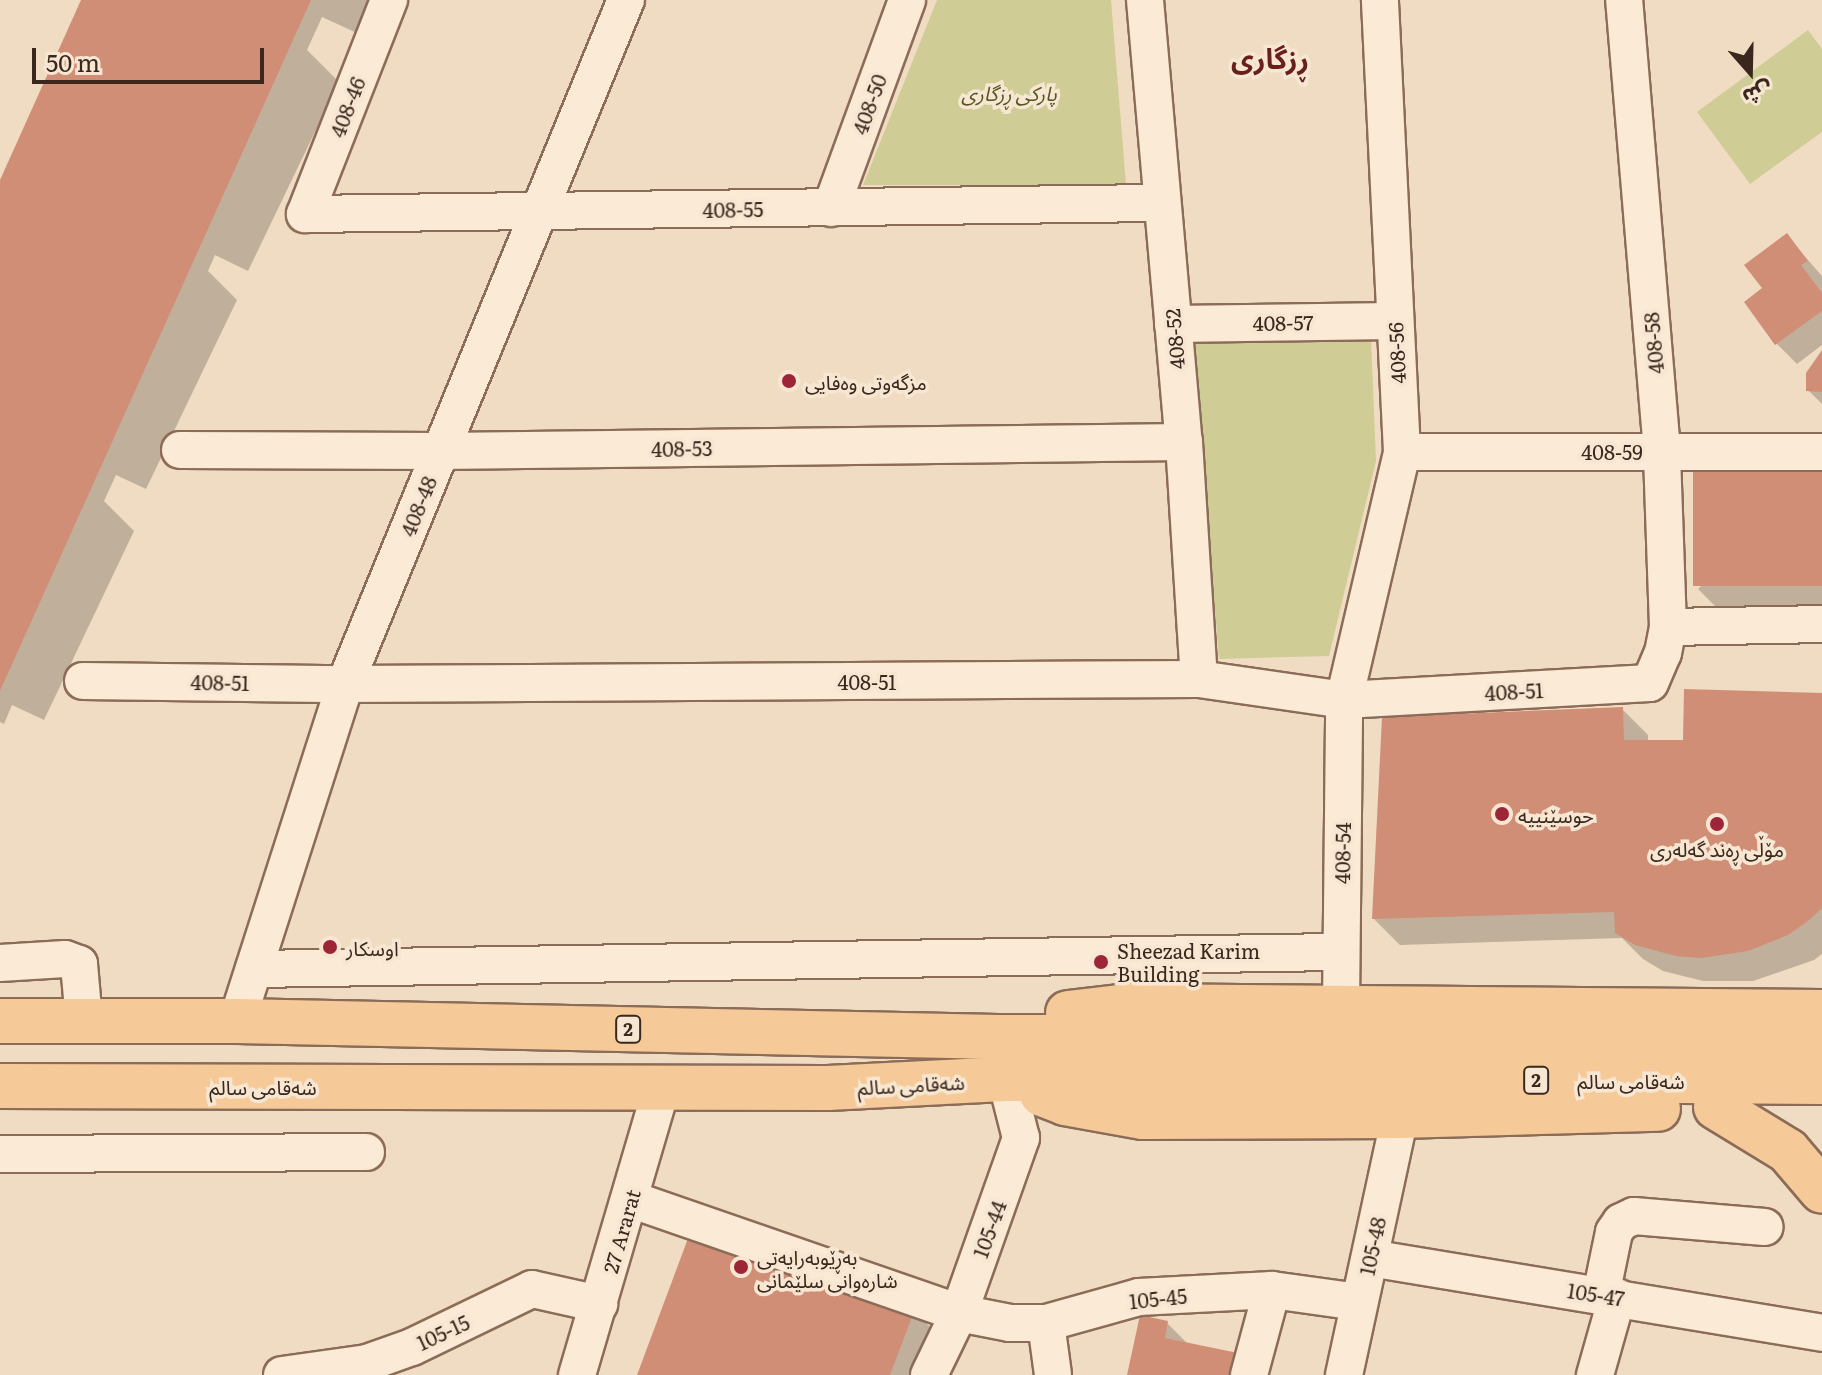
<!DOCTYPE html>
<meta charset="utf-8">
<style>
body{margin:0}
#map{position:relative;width:1822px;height:1375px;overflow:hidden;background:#f0dcc2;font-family:Literata,"Noto Sans Arabic",serif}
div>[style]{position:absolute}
.green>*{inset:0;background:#cfcd95}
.shadow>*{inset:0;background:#0003}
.building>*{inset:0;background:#d08e76;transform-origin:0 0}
.roads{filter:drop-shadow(2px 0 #8b6c58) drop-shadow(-2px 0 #8b6c58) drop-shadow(0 2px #8b6c58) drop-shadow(0 -2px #8b6c58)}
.minor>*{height:36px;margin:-18px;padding:0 18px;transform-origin:18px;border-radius:18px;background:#faead6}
.major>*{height:44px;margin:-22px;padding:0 22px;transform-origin:22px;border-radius:22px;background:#f5ca98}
.dots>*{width:22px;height:22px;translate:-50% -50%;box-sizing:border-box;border:4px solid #f7e7d2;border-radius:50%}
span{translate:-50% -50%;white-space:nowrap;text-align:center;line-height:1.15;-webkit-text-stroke:7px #f7e7d2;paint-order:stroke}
.shield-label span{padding:2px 6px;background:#f7e7d2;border:2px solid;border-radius:6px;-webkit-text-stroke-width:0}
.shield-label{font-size:18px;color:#3a271d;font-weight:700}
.park-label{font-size:20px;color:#525823;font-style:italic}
.street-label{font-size:20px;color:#3a271d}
.poi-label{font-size:20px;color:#3a271d}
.left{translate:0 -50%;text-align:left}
.district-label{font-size:28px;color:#691f1a;font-weight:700}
.north{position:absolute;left:1710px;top:32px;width:80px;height:80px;-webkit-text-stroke:6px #f7e7d2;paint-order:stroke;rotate:160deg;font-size:22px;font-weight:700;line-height:32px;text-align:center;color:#3a271d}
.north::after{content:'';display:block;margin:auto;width:28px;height:36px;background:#3a271d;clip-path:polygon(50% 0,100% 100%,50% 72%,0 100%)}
.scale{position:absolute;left:32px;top:48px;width:232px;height:36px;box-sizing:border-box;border:4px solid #3a271d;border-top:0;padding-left:10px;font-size:24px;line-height:28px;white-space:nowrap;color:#3a271d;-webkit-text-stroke:6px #f7e7d2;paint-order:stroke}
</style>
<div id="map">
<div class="green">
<i style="clip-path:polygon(937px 0,1111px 0,1126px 185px,863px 185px)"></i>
<i style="clip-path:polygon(1808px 30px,1822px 49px,1822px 132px,1750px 184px,1697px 112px)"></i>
<i style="clip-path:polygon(1371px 338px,1376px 461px,1329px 656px,1219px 659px,1193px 340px)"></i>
</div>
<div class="shadow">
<i style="clip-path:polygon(83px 0,376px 0,359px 34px,322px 17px,307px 50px,339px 82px,248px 271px,215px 255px,208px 271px,237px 300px,146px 489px,116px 475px,104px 501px,134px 531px,44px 720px,12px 705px,4px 724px,0 722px,0 184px)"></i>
<i style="clip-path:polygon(1787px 236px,1822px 276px,1822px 345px,1797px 364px,1777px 344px,1747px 302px,1765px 289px)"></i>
<i style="clip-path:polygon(1822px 353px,1822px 404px,1808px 390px,1808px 373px)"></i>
<i style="clip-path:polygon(1822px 466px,1822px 612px,1724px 615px,1698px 589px)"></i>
<i style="clip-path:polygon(1822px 695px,1822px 954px,1814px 960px,1753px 981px,1703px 981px,1663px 971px,1643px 959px,1622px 938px,1400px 945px,1374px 919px,1622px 709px,1648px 735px,1648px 742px,1685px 742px)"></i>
<i style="clip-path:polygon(914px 1311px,940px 1337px,925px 1375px,639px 1375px)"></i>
<i style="clip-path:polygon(1167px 1323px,1187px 1343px,1129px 1375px)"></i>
</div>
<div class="building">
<i style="clip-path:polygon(81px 0,311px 0,0 691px,0 180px)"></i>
<i style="clip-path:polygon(1787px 233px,1808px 261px,1801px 265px,1822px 293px,1822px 311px,1775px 345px,1744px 302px,1762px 288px,1744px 265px)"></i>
<i style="clip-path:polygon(1822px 350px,1822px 392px,1806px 391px,1806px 373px)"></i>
<i style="left:1822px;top:463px;width:123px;height:129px;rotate:90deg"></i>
<i style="clip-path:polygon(1684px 689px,1822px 693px,1822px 908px,1808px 921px,1788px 935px,1748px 951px,1701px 958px,1676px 956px,1635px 945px,1615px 933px,1614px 912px,1372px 919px,1382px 717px,1623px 707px,1624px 740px,1683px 740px)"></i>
<i style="clip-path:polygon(693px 1225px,915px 1309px,890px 1375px,637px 1375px)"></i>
<i style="clip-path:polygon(1140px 1315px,1168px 1321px,1165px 1338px,1238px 1353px,1234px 1375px,1127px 1375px)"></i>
</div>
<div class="roads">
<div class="minor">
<i style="left:389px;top:0;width:230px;rotate:111.4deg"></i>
<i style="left:305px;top:214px;width:856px;rotate:-0.74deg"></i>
<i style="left:1145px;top:0;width:444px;rotate:85deg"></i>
<i style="left:1184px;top:442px;width:237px;rotate:86.4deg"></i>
<i style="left:831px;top:208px;width:221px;rotate:-69.9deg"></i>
<i style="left:1173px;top:324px;width:221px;rotate:-0.8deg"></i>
<i style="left:180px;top:450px;width:261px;rotate:0.2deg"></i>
<i style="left:441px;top:451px;width:743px;rotate:-0.69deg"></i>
<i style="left:1402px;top:452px;width:420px"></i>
<i style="left:1668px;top:627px;width:154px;rotate:-1.1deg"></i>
<i style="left:83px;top:681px;width:262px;rotate:0.7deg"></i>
<i style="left:345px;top:684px;width:854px;rotate:-0.34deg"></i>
<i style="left:1199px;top:679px;width:147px;rotate:8.2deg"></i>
<i style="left:1344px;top:700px;width:306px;rotate:-3.2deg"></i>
<i style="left:1650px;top:683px;width:33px;rotate:-67deg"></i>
<i style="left:1663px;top:653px;width:26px;rotate:-79deg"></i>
<i style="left:1668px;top:627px;width:176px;rotate:-92deg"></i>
<i style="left:1662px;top:451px;width:453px;rotate:-94.8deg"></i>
<i style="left:0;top:963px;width:65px;rotate:-3.5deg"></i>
<i style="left:65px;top:959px;width:15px;rotate:20deg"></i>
<i style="left:79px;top:964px;width:57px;rotate:85deg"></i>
<i style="left:254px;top:969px;width:1087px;rotate:-0.9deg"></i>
<i style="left:1341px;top:1006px;width:306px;rotate:-89.4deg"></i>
<i style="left:1344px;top:700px;width:255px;rotate:-76.8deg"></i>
<i style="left:1402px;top:452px;width:453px;rotate:-92.8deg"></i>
<i style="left:237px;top:1021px;width:354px;rotate:-72.2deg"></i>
<i style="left:345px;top:684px;width:739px;rotate:-67.67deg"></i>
<i style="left:0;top:1154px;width:366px;rotate:-0.3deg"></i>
<i style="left:630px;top:1199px;width:348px;rotate:19.1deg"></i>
<i style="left:959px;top:1313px;width:52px;rotate:11.1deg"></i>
<i style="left:1010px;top:1323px;width:36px"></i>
<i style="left:1046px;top:1323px;width:97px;rotate:-15.6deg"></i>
<i style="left:1139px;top:1297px;width:133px;rotate:-3deg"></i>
<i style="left:1272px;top:1290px;width:88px;rotate:7.9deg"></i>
<i style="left:1370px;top:1258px;width:458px;rotate:9.4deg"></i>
<i style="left:1601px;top:1295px;width:64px;rotate:-78.3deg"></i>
<i style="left:1614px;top:1232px;width:12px;rotate:-55deg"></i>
<i style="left:1621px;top:1222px;width:14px;rotate:-25deg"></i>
<i style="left:1634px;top:1216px;width:131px;rotate:4.8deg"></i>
<i style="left:1046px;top:1323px;width:52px;rotate:82.3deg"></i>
<i style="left:282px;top:1375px;width:86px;rotate:-8deg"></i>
<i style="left:367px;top:1363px;width:48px;rotate:-19.6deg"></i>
<i style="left:412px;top:1347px;width:133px;rotate:-25.8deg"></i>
<i style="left:532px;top:1289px;width:69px;rotate:12.6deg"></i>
<i style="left:577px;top:1375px;width:300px;rotate:-73.6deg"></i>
<i style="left:929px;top:1375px;width:69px;rotate:-64.2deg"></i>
<i style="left:959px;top:1313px;width:186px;rotate:-70.5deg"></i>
<i style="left:1021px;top:1138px;width:61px;rotate:-104.3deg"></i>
<i style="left:1249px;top:1375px;width:88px;rotate:-74.9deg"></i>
<i style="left:1344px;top:1375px;width:265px;rotate:-77.8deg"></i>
<i style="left:1595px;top:1375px;width:81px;rotate:-74.2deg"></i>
</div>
<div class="major">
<i style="left:1068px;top:1013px;width:60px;rotate:-6.7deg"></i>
<i style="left:1128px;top:1006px;width:694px;rotate:0.5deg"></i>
<i style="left:0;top:1021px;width:237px"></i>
<i style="left:237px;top:1021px;width:761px;rotate:1.2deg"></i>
<i style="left:998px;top:1037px;width:824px;rotate:0.56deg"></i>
<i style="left:0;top:1086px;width:828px;rotate:0.14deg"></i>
<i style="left:828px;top:1088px;width:178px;rotate:-2.9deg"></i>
<i style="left:1006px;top:1079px;width:245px;rotate:-0.2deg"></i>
<i style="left:1251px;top:1078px;width:571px;rotate:0.4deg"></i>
<i style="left:1042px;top:1094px;width:25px;rotate:21deg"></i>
<i style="left:1065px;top:1103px;width:79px;rotate:10.2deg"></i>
<i style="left:1143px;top:1117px;width:257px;rotate:-0.2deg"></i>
<i style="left:1400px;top:1116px;width:258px;rotate:-1.6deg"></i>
<i style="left:1716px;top:1107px;width:84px;rotate:31.4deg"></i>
<i style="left:1788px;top:1151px;width:52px;rotate:49.6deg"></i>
</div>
</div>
<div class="dots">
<i style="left:789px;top:381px;background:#9d2538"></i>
<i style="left:1502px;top:814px;background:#9d2538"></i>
<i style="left:1717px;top:824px;background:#9d2538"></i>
<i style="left:330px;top:947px;background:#9d2538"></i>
<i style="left:1101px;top:962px;background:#9d2538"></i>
<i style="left:741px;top:1267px;background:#9d2538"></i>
</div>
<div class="shield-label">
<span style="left:628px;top:1029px">2</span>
<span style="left:1536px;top:1080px">2</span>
</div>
<div class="park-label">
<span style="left:1009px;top:92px">پارکی ڕزگاری</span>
</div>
<div class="street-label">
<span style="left:869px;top:104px;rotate:-70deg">408-50</span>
<span style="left:347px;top:107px;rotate:-69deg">408-46</span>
<span style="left:733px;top:209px;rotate:-1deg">408-55</span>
<span style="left:1283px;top:322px;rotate:-1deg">408-57</span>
<span style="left:1174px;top:339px;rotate:-95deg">408-52</span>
<span style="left:1653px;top:343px;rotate:-95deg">408-58</span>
<span style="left:1396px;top:353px;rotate:-93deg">408-56</span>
<span style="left:682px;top:448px;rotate:-1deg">408-53</span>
<span style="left:1612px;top:451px">408-59</span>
<span style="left:418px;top:506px;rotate:-68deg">408-48</span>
<span style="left:867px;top:681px">408-51</span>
<span style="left:220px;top:682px;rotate:1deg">408-51</span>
<span style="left:1514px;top:691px;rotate:-3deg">408-51</span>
<span style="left:1342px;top:853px;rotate:-89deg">408-54</span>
<span style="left:1631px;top:1080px">شەقامی سالم</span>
<span style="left:911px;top:1084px;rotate:-3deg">شەقامی سالم</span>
<span style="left:263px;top:1086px">شەقامی سالم</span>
<span style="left:989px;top:1229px;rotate:-70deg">105-44</span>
<span style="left:621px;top:1231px;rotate:-74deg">27 Ararat</span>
<span style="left:1372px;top:1246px;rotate:-78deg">105-48</span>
<span style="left:1596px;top:1294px;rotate:9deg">105-47</span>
<span style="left:1158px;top:1298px;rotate:-6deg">105-45</span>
<span style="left:443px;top:1332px;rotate:-25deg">105-15</span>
</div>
<div class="poi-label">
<span class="left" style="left:805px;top:381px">مزگەوتی وەفایی</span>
<span class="left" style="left:1518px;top:814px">حوسێنییە</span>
<span style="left:1717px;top:848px">مۆڵی ڕەند گەلەری</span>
<span class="left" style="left:346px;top:947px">اوسكار</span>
<span class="left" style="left:1117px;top:962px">Sheezad Karim<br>Building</span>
<span class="left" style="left:757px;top:1268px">بەڕێوبەرایەتی<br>شارەوانی سلێمانی</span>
</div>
<div class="district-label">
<span style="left:1270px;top:57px">ڕزگاری</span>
</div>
<div class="north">ش</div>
<div class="scale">50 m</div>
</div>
